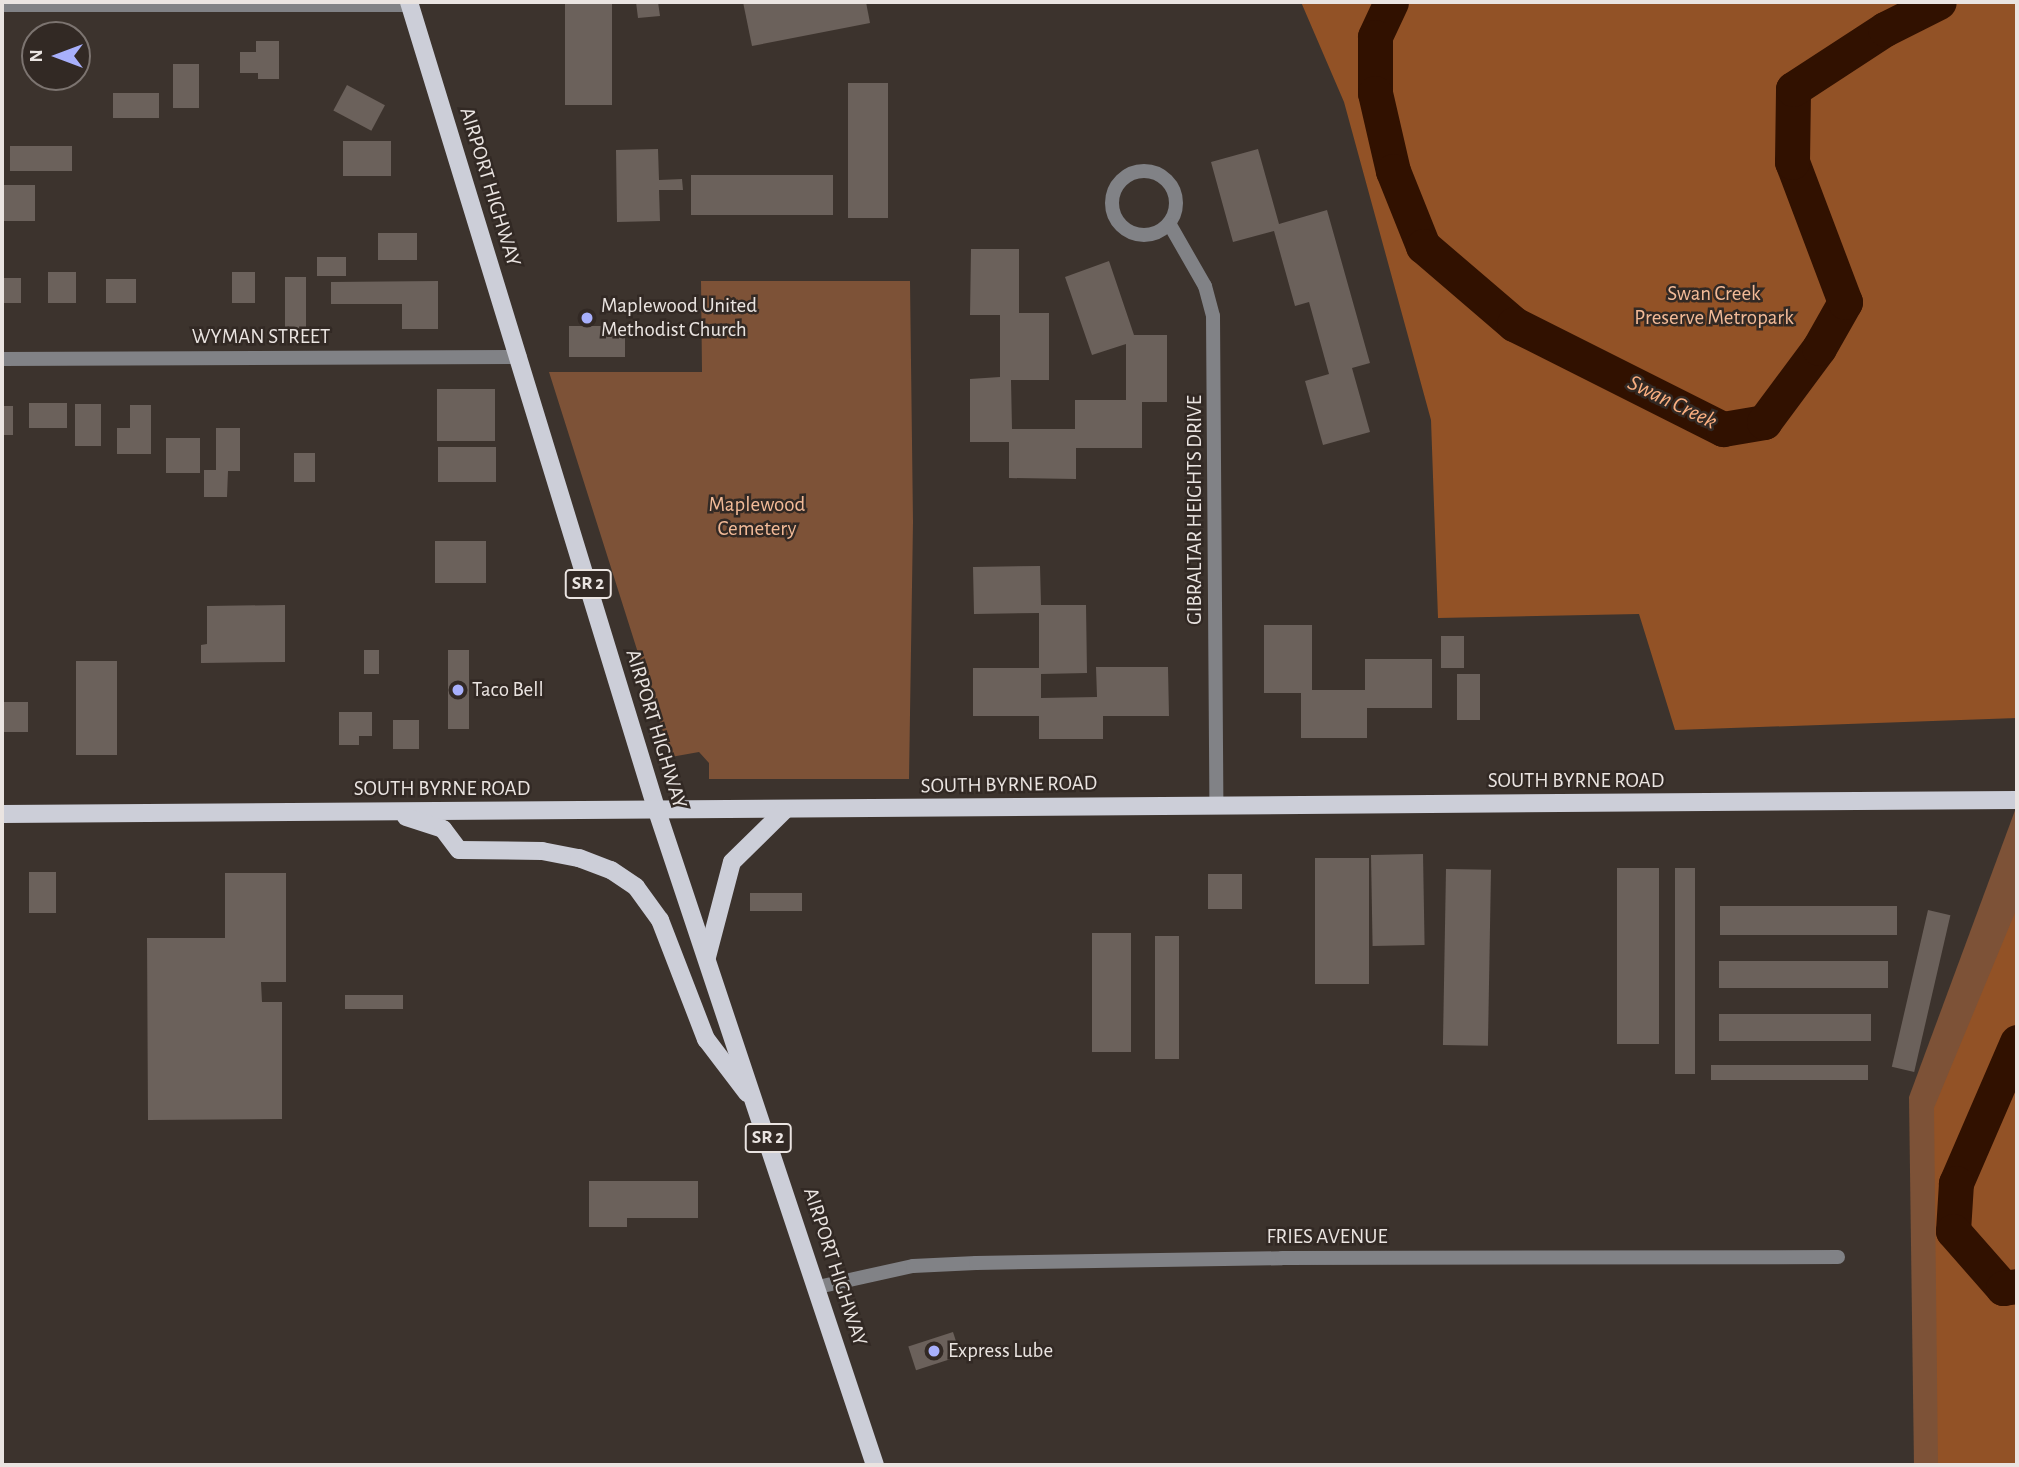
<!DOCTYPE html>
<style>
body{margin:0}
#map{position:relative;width:2019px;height:1467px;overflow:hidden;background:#3c332d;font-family:"Alegreya Sans",sans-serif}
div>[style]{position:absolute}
.green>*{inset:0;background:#7d5237}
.forest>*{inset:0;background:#925226}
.river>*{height:35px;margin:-17.5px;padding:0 17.5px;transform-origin:17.5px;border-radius:17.5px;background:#311100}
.building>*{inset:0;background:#6b615b;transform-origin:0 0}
.street>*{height:14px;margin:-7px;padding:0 7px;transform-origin:7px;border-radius:7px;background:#818286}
.street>.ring{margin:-7px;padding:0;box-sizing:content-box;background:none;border:14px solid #818286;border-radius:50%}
.primary>*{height:18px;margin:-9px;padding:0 9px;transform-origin:9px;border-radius:9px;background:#ccced8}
.dots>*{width:19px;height:19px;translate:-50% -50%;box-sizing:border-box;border:4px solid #322924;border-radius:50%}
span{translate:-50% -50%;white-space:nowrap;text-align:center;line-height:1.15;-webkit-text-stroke:5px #322924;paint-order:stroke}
.shield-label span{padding:2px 5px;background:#322924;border:2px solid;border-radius:5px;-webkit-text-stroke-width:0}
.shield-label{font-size:19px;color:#eae4e1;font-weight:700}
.street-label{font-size:21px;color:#eae4e1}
.park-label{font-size:21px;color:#f3bb98}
.poi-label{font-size:21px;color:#eae4e1}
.left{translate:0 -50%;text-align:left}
.water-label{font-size:23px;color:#faaf81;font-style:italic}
.frame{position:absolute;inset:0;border:4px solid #eae4e1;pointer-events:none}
.north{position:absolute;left:21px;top:21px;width:70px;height:70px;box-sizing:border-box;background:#322924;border:2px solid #7c7470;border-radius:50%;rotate:270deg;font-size:19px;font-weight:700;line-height:28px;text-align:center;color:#eae4e1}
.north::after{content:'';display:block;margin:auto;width:24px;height:32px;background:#a8b0fc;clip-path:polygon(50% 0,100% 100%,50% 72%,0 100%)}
</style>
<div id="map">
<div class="green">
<i style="clip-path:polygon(701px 281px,910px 281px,913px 522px,909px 779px,709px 779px,709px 763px,699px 752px,671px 757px,549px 372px,702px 372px)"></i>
<i style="clip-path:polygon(2017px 805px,2017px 1465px,1914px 1465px,1909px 1097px)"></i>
</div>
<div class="forest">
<i style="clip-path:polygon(1301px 2px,2017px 2px,2017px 718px,1675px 730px,1639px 614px,1438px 618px,1431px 420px,1344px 102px)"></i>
<i style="clip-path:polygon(2017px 908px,2017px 1465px,1938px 1465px,1934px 1108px)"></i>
</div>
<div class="river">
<i style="left:1391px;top:2px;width:38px;rotate:115deg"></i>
<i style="left:1375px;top:37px;width:56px;rotate:90deg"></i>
<i style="left:1375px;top:93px;width:80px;rotate:77deg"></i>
<i style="left:1393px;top:171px;width:81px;rotate:68.2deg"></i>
<i style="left:1423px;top:246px;width:120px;rotate:40.6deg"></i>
<i style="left:1514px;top:324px;width:234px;rotate:26.7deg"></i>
<i style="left:1723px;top:429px;width:42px;rotate:-9.7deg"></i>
<i style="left:1764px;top:422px;width:92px;rotate:-53.4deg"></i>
<i style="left:1819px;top:348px;width:53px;rotate:-60.5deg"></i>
<i style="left:1845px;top:302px;width:150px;rotate:-110.7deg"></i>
<i style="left:1792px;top:162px;width:73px;rotate:-89.2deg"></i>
<i style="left:1793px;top:89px;width:110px;rotate:-33.1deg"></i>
<i style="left:1885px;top:29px;width:60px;rotate:-26.6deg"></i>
<i style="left:2017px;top:1042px;width:154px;rotate:113.4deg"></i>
<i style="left:1956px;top:1183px;width:48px;rotate:93.6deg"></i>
<i style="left:1953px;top:1231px;width:76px;rotate:48.7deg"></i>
<i style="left:2003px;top:1288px;width:14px;rotate:-8deg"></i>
</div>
<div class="building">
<i style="left:565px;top:2px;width:47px;height:103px"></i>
<i style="clip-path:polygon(636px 2px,658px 2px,660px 16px,638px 18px)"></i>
<i style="clip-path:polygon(743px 2px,866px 2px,870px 23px,752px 46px)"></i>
<i style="clip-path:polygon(256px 41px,279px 41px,279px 79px,258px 79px,258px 73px,240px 73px,240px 52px,256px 52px)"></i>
<i style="left:173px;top:64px;width:26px;height:44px"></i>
<i style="left:848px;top:83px;width:40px;height:135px"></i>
<i style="left:347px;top:85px;width:43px;height:29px;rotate:28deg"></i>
<i style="left:113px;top:93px;width:46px;height:25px"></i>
<i style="left:343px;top:141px;width:48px;height:35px"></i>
<i style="left:10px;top:146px;width:62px;height:25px"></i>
<i style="clip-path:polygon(658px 149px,659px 180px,682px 179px,683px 190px,659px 190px,660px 221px,617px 222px,616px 150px)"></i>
<i style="clip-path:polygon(1258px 149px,1279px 224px,1327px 210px,1370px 363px,1352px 368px,1370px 432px,1323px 445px,1305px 381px,1329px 374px,1309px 302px,1295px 306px,1274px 231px,1233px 242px,1211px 162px)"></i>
<i style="left:691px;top:175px;width:142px;height:40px"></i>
<i style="left:4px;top:185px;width:31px;height:36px"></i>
<i style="left:378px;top:233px;width:39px;height:27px"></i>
<i style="clip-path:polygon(971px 249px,1019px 249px,1019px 313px,1049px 313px,1049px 380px,1011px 380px,1012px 429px,1075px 429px,1075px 400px,1126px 400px,1126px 344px,1092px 355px,1065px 277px,1109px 261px,1134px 335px,1167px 335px,1167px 402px,1142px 402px,1142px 448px,1076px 448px,1076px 479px,1009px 478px,1009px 442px,970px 442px,970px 379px,1000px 377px,1000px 315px,970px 315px)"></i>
<i style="left:317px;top:257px;width:29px;height:19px"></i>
<i style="left:48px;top:272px;width:28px;height:31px"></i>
<i style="left:232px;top:272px;width:23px;height:31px"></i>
<i style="left:285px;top:277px;width:21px;height:54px"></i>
<i style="left:2px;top:278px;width:19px;height:25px"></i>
<i style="left:106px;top:279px;width:30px;height:24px"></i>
<i style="clip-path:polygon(438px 281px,438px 329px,402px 329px,402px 304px,331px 304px,331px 282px)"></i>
<i style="left:569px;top:326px;width:56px;height:31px"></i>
<i style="left:437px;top:389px;width:58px;height:52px"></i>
<i style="left:29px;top:403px;width:38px;height:25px"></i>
<i style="left:75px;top:404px;width:26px;height:42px"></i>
<i style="clip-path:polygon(130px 405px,151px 405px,151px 454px,117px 454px,117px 428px,130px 428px)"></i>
<i style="left:2px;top:406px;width:11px;height:29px"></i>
<i style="clip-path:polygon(216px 428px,240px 428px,240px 471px,228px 471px,227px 497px,204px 497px,204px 470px,216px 470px)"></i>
<i style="left:166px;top:438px;width:34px;height:35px"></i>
<i style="left:438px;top:447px;width:58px;height:35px"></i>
<i style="left:294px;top:453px;width:21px;height:29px"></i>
<i style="left:435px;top:541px;width:51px;height:42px"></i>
<i style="clip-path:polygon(1040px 566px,1041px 605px,1086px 605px,1087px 673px,1041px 674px,1041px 698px,1097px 697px,1096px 667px,1168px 667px,1169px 716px,1103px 716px,1103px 739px,1039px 739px,1039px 716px,973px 716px,973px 668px,1039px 668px,1039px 613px,974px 614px,973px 567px)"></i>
<i style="clip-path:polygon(285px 605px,285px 662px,201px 663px,201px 645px,207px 644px,207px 606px)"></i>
<i style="clip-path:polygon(1264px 625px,1312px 625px,1312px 690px,1365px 690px,1365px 659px,1432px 659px,1432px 708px,1367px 708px,1367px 738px,1301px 738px,1301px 693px,1264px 693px)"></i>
<i style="left:1441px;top:636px;width:23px;height:32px"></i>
<i style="left:364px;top:650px;width:15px;height:24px"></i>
<i style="left:469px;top:650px;width:79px;height:21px;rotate:90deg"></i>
<i style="left:76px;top:661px;width:41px;height:94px"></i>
<i style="left:1457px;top:674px;width:23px;height:46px"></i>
<i style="left:2px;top:702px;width:26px;height:30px"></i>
<i style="clip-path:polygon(339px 712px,372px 712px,372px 736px,359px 736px,359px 745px,339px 745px)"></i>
<i style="left:393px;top:720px;width:26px;height:29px"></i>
<i style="left:1423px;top:854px;width:91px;height:52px;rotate:89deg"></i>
<i style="left:1315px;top:858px;width:54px;height:126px"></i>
<i style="left:1617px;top:868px;width:42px;height:176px"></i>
<i style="left:1675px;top:868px;width:20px;height:206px"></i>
<i style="left:1446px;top:869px;width:45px;height:176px;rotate:1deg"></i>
<i style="left:29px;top:872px;width:27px;height:41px"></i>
<i style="clip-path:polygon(225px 873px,286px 873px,286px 982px,261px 982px,262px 1002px,282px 1002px,282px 1119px,148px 1120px,147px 938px,225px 938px)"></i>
<i style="left:1208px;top:874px;width:34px;height:35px"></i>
<i style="left:750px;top:893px;width:52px;height:18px"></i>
<i style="left:1720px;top:906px;width:177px;height:29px"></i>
<i style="left:1928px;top:910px;width:23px;height:161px;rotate:13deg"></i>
<i style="left:1092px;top:933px;width:39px;height:119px"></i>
<i style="left:1155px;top:936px;width:24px;height:123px"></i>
<i style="left:1719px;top:961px;width:169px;height:27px"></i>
<i style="left:345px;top:995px;width:58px;height:14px"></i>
<i style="left:1719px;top:1014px;width:152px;height:27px"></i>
<i style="left:1868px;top:1065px;width:15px;height:157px;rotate:90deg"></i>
<i style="clip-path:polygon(589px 1181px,698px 1181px,698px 1218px,627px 1218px,627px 1227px,589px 1227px)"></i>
<i style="left:953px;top:1332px;width:25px;height:47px;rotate:72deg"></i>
</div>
<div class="street">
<i style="left:2px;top:5px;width:408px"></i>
<i class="ring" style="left:1112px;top:171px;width:50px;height:50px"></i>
<i style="left:1170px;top:225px;width:70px;rotate:60.2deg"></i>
<i style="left:1205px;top:286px;width:31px;rotate:75deg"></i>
<i style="left:1213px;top:316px;width:490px;rotate:89.6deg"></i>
<i style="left:2px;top:359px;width:518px;rotate:-0.22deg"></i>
<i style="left:818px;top:1287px;width:97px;rotate:-12.5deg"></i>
<i style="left:913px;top:1266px;width:63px;rotate:-2.7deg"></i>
<i style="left:976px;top:1263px;width:306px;rotate:-0.9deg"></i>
<i style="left:1282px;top:1258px;width:556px;rotate:-0.1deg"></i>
</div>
<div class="primary">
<i style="left:409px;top:2px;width:846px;rotate:72.96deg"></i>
<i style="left:657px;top:811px;width:689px;rotate:71.57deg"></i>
<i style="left:2px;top:814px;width:2015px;rotate:-0.4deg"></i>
<i style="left:406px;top:817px;width:39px;rotate:18deg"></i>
<i style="left:443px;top:829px;width:26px;rotate:53deg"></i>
<i style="left:459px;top:850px;width:83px;rotate:0.7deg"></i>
<i style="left:542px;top:851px;width:38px;rotate:11deg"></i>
<i style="left:579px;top:858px;width:34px;rotate:21deg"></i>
<i style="left:611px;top:870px;width:30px;rotate:34deg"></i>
<i style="left:636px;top:887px;width:41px;rotate:54deg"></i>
<i style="left:660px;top:920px;width:128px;rotate:68.9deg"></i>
<i style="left:706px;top:1039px;width:68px;rotate:52.8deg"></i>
<i style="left:707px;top:957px;width:98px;rotate:-75.3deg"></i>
<i style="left:732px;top:862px;width:74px;rotate:-44.5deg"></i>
</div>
<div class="dots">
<i style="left:587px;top:318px;background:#a8b0fc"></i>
<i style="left:458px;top:690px;background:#a8b0fc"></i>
<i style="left:934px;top:1351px;background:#a8b0fc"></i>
</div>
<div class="shield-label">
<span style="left:588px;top:584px">SR 2</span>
<span style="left:768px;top:1138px">SR 2</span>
</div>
<div class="street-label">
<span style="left:490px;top:187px;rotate:73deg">AIRPORT HIGHWAY</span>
<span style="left:261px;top:337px">WYMAN STREET</span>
<span style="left:1195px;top:510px;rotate:-90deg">GIBRALTAR HEIGHTS DRIVE</span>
<span style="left:656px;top:729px;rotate:73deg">AIRPORT HIGHWAY</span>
<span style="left:1576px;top:781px">SOUTH BYRNE ROAD</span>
<span style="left:1009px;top:785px;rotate:-1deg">SOUTH BYRNE ROAD</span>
<span style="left:442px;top:789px">SOUTH BYRNE ROAD</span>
<span style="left:1327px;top:1237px">FRIES AVENUE</span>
<span style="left:835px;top:1267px;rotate:72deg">AIRPORT HIGHWAY</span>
</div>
<div class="park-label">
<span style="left:1714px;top:306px">Swan Creek<br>Preserve Metropark</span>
<span style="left:757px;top:517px">Maplewood<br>Cemetery</span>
</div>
<div class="poi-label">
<span class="left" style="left:601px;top:318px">Maplewood United<br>Methodist Church</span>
<span class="left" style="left:472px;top:690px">Taco Bell</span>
<span class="left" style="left:948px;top:1351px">Express Lube</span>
</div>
<div class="water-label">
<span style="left:1672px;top:403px;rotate:26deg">Swan Creek</span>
</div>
<div class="frame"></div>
<div class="north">N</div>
</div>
